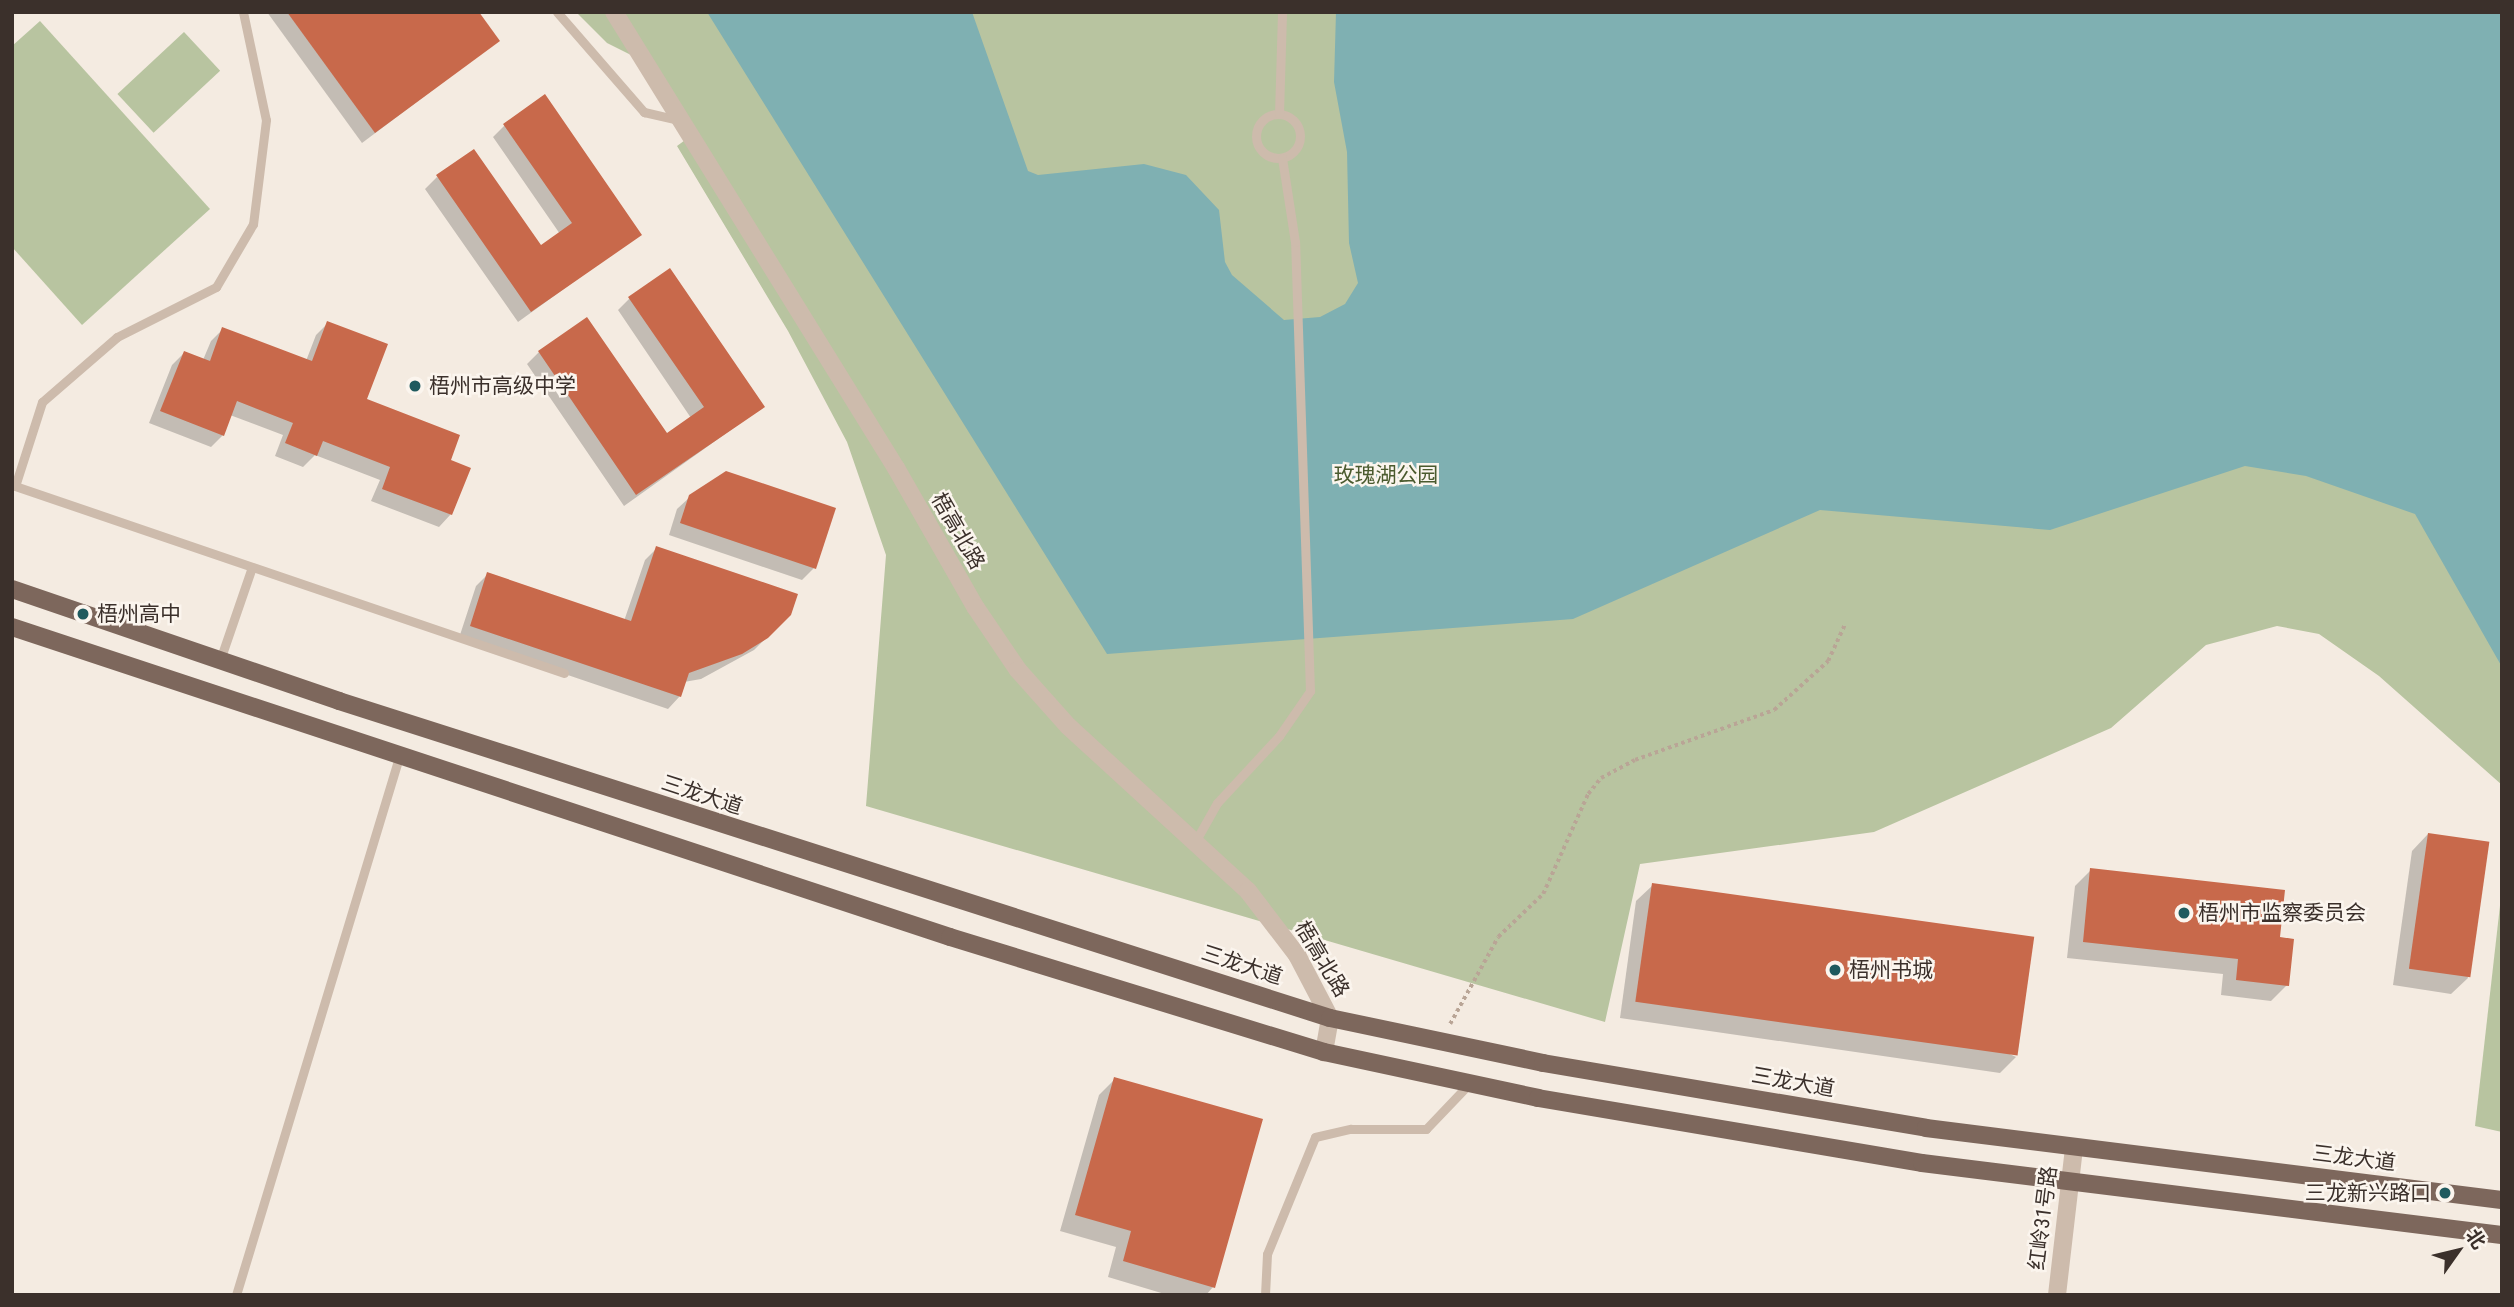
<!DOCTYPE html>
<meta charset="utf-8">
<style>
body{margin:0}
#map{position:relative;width:2514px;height:1307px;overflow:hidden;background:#f4ebe1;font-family:"Roboto Condensed","Noto Sans SC",sans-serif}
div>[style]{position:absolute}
.green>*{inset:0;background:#b8c4a0;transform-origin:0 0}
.water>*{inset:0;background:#7fb0b2}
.shadow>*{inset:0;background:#0003}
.building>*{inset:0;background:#c8694b;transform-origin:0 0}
.path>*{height:3.5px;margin-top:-1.75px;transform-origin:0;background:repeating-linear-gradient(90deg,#b9a596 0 3.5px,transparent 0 7px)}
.service>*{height:9px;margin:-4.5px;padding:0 4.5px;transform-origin:4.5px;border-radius:4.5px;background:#cdbbac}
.service>.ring{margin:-4.5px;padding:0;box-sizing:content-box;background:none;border:9px solid #cdbbac;border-radius:50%}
.minor>*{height:18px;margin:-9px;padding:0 9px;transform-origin:9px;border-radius:9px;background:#cdbbac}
.primary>*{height:18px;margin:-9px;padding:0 9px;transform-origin:9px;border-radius:9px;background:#7d675c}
.dots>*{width:19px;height:19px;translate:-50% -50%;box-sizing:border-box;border:4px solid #fbf5ee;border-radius:50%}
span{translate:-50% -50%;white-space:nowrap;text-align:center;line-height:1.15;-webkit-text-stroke:5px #fbf5ee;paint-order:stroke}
.poi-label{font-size:21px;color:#3b302b}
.left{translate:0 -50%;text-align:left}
.right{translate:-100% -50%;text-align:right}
.park-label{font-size:21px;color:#4a5a2e}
.street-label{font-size:21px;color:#3b302b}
.frame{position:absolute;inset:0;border:14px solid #3b302b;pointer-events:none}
.north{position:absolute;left:2423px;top:1216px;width:70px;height:70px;-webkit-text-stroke:5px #fbf5ee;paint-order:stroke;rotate:56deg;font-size:19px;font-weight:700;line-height:28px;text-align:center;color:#3b302b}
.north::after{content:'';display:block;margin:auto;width:24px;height:32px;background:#3b302b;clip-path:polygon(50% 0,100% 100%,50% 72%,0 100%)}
</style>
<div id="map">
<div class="green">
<i style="clip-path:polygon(576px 12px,2502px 12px,2502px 785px,2379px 676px,2319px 634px,2277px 626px,2206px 645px,2111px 728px,1874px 832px,1640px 864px,1605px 1022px,866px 806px,886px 555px,847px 442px,788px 331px,677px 146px,696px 132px,655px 67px,607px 43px)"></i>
<i style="clip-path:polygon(40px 21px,210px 209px,82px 325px,12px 247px,12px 46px)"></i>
<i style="left:184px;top:32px;width:53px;height:91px;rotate:47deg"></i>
<i style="clip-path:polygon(2502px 888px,2502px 1132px,2475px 1126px)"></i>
</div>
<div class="water">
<i style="clip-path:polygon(707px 12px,972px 12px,1028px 171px,1038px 175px,1144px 164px,1186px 175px,1219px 210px,1225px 262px,1232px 275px,1284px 320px,1320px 317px,1345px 304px,1358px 283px,1349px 243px,1347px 152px,1334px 82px,1336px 12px,2502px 12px,2502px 667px,2415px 514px,2306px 476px,2245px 466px,2050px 530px,1820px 510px,1573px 619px,1107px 654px)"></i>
</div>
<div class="shadow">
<i style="clip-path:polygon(267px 12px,477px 12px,498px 41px,362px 143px)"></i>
<i style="clip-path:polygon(505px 125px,640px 234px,518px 322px,425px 189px,437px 177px,541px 247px,560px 234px,493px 137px)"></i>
<i style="clip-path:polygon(630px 298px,763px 407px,624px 506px,527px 364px,539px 352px,666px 435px,691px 418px,618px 310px)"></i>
<i style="clip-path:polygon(328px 323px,365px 400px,448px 461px,451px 514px,439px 527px,371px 501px,380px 480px,315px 455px,303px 467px,275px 456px,283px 435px,230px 415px,223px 435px,211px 447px,149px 423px,172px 365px,184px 353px,203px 360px,211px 341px,223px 329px,306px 361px,316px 335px)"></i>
<i style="clip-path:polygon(690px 497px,814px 568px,802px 580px,669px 535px,677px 509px)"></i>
<i style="clip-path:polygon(657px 548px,790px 614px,754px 650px,701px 679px,684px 682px,680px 696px,668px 709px,459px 638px,476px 586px,488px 574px,624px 621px,645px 560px)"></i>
<i style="clip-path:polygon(2428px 834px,2468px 978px,2451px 994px,2393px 985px,2412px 851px)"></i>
<i style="clip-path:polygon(2091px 870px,2278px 939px,2287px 985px,2271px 1001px,2221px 995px,2223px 974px,2067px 958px,2075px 886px)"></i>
<i style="clip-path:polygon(1653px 885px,2016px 1057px,2000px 1073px,1620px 1018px,1636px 901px)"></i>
<i style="clip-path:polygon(1115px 1079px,1213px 1287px,1206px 1295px,1168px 1295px,1108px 1277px,1116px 1247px,1060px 1231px,1099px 1095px)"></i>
</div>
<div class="building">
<i style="clip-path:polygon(287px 12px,479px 12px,500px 41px,375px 133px)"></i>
<i style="clip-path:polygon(545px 94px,642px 235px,531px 312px,436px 175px,474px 149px,541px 245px,572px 223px,503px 124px)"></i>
<i style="clip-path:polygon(670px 268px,765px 407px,636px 495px,538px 351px,587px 317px,667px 433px,704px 407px,628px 297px)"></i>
<i style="clip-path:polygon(327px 321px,388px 344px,367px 399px,460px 435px,451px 460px,471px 468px,452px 515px,382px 489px,390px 467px,323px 441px,317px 456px,285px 443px,293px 423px,237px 401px,224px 436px,160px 411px,184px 351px,210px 361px,222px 327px,312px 361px)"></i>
<i style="clip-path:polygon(726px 471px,836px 508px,816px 569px,680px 523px,689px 495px)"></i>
<i style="clip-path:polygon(656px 546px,798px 594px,791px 615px,768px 638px,742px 654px,689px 673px,681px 697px,470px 626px,487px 572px,631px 621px)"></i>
<i style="left:2428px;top:833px;width:62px;height:137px;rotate:8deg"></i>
<i style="clip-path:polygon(2090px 868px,2285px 890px,2280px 937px,2294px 939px,2289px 986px,2236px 980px,2238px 959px,2083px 942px)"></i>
<i style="left:1652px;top:883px;width:386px;height:120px;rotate:8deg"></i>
<i style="clip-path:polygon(1114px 1077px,1263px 1119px,1215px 1288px,1123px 1261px,1131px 1231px,1075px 1215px)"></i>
</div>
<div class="path">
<i style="left:1450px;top:1024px;width:99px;rotate:-61.1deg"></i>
<i style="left:1498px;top:937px;width:62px;rotate:-43.7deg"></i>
<i style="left:1543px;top:894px;width:110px;rotate:-65.8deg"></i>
<i style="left:1588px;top:794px;width:21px;rotate:-51deg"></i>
<i style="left:1601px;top:778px;width:38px;rotate:-28deg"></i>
<i style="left:1635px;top:760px;width:148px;rotate:-19.8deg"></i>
<i style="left:1774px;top:710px;width:73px;rotate:-42.2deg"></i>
<i style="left:1828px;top:661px;width:41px;rotate:-65.3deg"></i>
</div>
<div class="service">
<i style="left:243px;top:12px;width:110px;rotate:78deg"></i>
<i style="left:266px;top:120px;width:105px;rotate:97.1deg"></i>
<i style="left:253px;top:224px;width:73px;rotate:120.4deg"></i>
<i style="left:216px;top:287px;width:111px;rotate:153.2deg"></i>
<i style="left:117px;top:337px;width:99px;rotate:139.1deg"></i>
<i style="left:42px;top:402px;width:88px;rotate:107.8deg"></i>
<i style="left:15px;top:486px;width:580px;rotate:18.81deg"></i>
<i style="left:557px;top:12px;width:133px;rotate:49deg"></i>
<i style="left:644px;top:112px;width:36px;rotate:13deg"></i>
<i class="ring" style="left:1256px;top:114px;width:35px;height:35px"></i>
<i style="left:1279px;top:114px;width:102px;rotate:-88.3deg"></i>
<i style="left:220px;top:660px;width:98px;rotate:-71deg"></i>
<i style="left:1195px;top:842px;width:45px;rotate:-60.6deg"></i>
<i style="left:1217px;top:803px;width:91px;rotate:-47.2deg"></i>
<i style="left:1279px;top:736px;width:55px;rotate:-55.4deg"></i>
<i style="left:1310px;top:691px;width:449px;rotate:-91.9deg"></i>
<i style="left:1295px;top:242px;width:85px;rotate:-98.8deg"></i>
<i style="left:236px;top:1295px;width:562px;rotate:-73.14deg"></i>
<i style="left:1265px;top:1295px;width:41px;rotate:-87.2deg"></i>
<i style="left:1267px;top:1254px;width:126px;rotate:-67.7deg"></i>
<i style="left:1315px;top:1137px;width:37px;rotate:-13deg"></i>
<i style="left:1351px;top:1129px;width:75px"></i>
<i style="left:1426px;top:1129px;width:64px;rotate:-46.3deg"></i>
</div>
<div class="minor">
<i style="left:614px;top:12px;width:536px;rotate:58.27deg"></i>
<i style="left:896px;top:468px;width:161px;rotate:60.3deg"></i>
<i style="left:976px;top:608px;width:75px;rotate:55.9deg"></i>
<i style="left:1018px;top:670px;width:75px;rotate:48.2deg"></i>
<i style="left:1068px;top:726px;width:244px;rotate:42.5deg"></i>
<i style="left:1248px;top:891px;width:81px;rotate:52.6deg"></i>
<i style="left:1297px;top:955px;width:71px;rotate:62.4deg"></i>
<i style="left:1330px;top:1018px;width:35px;rotate:100deg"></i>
<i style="left:2057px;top:1295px;width:149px;rotate:-83.4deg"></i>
</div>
<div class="primary">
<i style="left:12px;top:589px;width:346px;rotate:18.9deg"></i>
<i style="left:339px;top:701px;width:1040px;rotate:17.74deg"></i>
<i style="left:1330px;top:1018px;width:218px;rotate:11.9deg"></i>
<i style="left:1543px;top:1063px;width:388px;rotate:9.6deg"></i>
<i style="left:1926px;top:1128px;width:580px;rotate:7.13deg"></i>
<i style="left:12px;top:627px;width:988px;rotate:18.29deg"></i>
<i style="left:950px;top:937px;width:391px;rotate:17.1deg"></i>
<i style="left:1324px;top:1052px;width:219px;rotate:12.1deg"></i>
<i style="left:1538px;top:1098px;width:389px;rotate:9.6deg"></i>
<i style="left:1922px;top:1163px;width:584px;rotate:7.08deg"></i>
</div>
<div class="dots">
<i style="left:415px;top:386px;background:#1f5a5e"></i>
<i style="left:83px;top:614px;background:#1f5a5e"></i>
<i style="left:2184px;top:913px;background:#1f5a5e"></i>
<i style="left:1835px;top:970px;background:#1f5a5e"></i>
<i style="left:2445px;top:1193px;background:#1f5a5e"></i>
</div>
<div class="poi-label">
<span class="left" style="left:429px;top:386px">梧州市高级中学</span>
<span class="left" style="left:97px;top:614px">梧州高中</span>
<span class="left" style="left:2198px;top:913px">梧州市监察委员会</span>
<span class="left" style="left:1849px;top:970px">梧州书城</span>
<span class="right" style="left:2431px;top:1193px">三龙新兴路口</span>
</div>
<div class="park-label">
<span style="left:1386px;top:475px">玫瑰湖公园</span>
</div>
<div class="street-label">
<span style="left:958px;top:531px;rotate:60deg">梧高北路</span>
<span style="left:702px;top:795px;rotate:18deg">三龙大道</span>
<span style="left:1322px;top:959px;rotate:59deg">梧高北路</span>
<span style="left:1242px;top:965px;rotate:18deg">三龙大道</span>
<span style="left:1793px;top:1082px;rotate:10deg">三龙大道</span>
<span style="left:2354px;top:1158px;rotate:7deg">三龙大道</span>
<span style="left:2043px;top:1218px;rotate:-83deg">红岭31号路</span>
</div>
<div class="frame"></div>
<div class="north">北</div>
</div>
